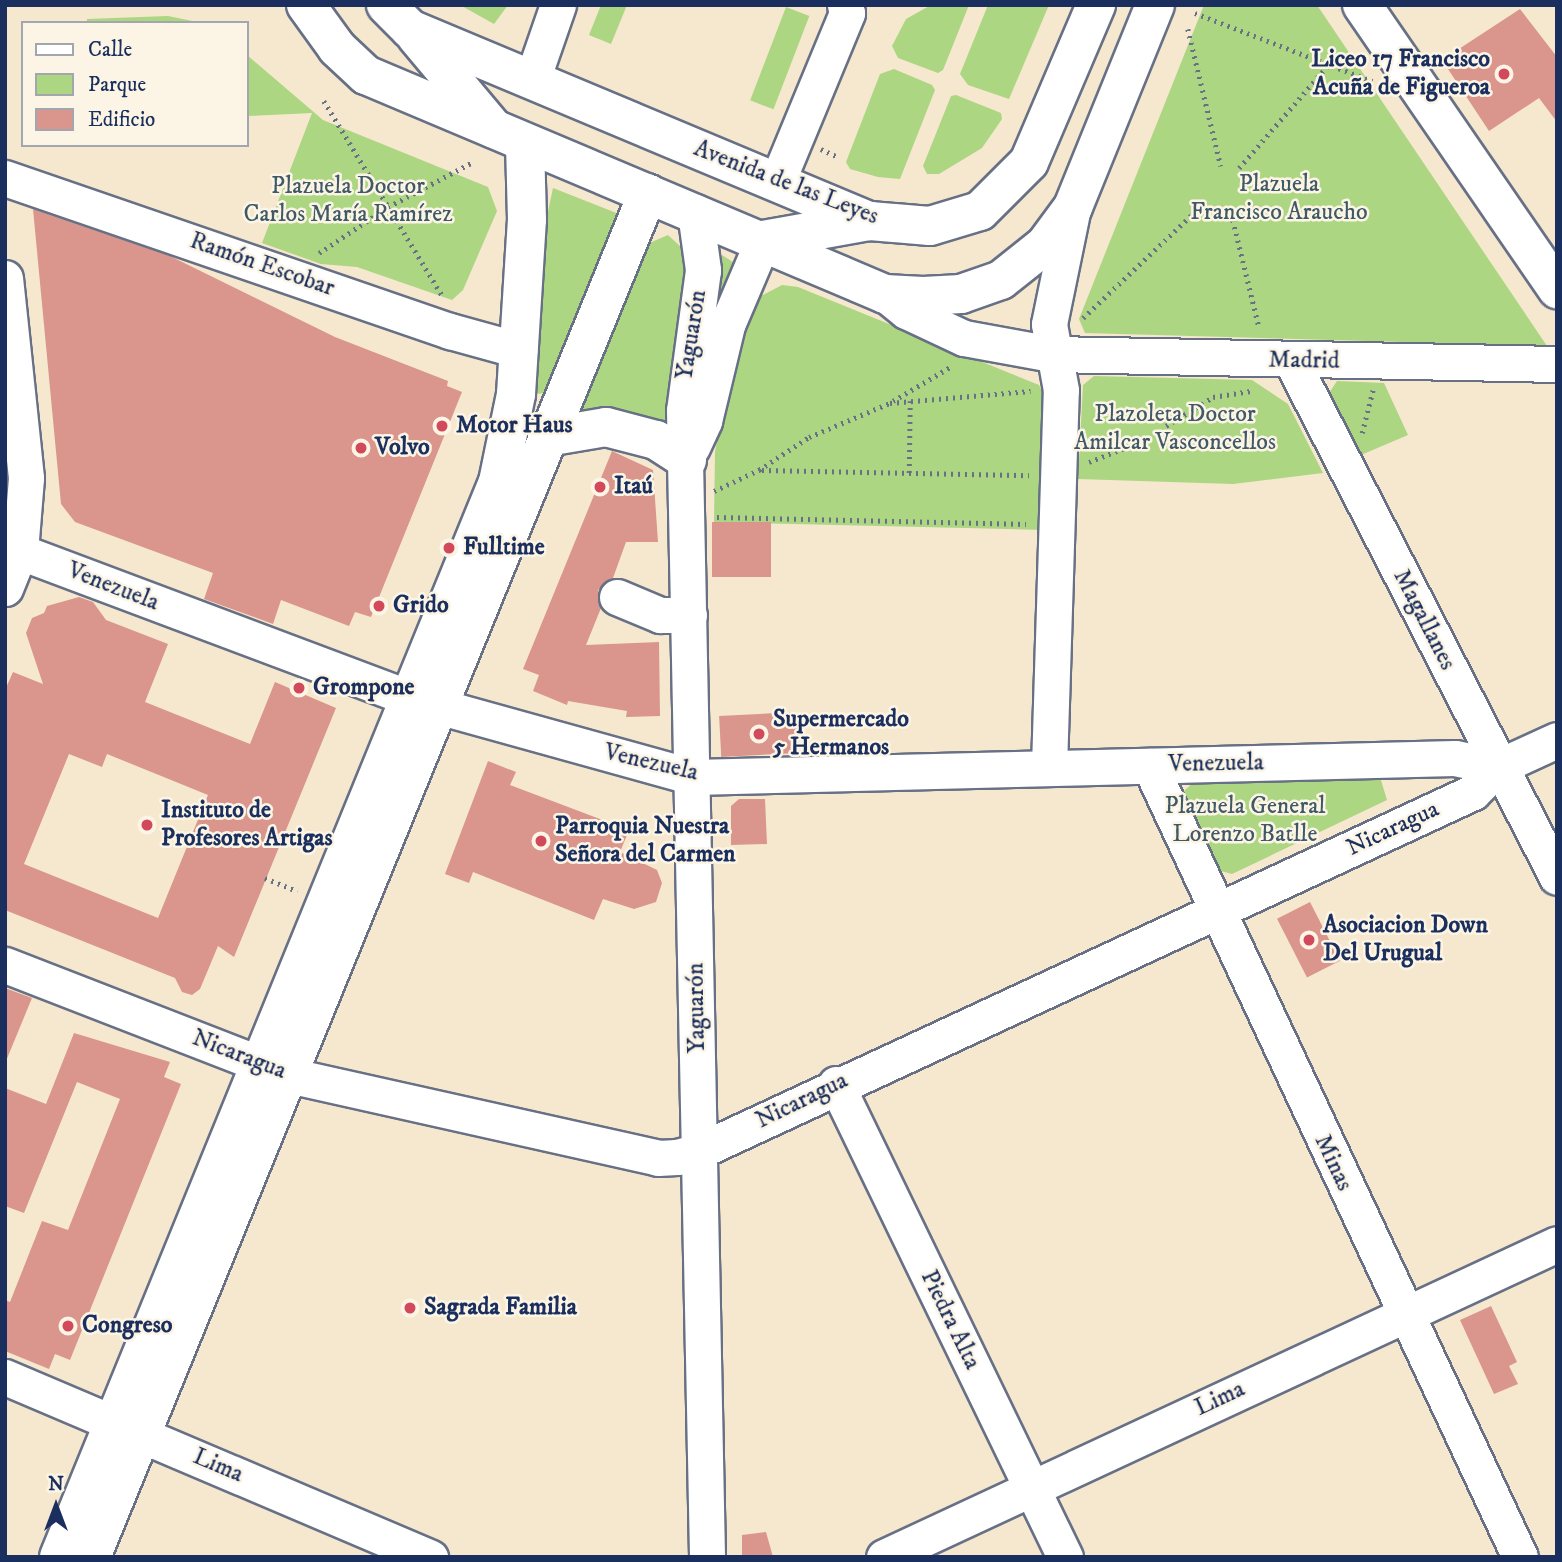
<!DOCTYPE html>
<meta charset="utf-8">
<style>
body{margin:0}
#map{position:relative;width:1562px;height:1562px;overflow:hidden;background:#f5e8ce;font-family:"IM FELL DW Pica",serif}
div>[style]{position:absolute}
.green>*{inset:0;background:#acd681;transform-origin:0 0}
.building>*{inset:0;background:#da968c;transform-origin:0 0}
.path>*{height:4.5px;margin-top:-2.25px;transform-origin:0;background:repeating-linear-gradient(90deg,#677085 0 2px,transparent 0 7px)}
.roads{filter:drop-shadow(2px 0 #677085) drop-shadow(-2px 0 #677085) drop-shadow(0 2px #677085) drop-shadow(0 -2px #677085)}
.minor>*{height:35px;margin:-17.5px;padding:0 17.5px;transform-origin:17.5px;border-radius:17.5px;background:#fff}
.major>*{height:38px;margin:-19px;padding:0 19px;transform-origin:19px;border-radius:19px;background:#fff}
.dots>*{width:19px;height:19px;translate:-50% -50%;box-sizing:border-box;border:4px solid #fcf5e5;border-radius:50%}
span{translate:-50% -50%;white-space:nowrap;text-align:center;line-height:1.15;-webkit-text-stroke:5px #fcf5e5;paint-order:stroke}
.poi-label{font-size:24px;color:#1b2f5e;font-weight:700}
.right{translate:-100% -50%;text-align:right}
.left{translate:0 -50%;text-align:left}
.street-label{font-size:24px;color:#1b2f5e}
.park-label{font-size:24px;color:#3f5967}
.frame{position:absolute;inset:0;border:7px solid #1b2f5e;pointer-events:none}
.legend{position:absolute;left:21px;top:21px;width:228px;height:126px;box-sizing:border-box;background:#fcf5e5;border:2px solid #a2a6af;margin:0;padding:9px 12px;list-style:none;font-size:21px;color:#1b2f5e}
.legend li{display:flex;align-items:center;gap:14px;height:35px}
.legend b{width:35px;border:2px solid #a2a6af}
.north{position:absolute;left:21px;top:1471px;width:70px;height:70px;-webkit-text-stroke:5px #fcf5e5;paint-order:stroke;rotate:0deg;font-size:19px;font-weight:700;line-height:28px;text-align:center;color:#1b2f5e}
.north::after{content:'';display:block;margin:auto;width:24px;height:32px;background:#1b2f5e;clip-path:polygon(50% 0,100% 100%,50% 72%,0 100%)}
</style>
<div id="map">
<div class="green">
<i style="clip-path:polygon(460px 5px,508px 5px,494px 24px)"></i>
<i style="clip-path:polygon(601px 5px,627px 5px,611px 44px,589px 35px)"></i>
<i style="clip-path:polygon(931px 5px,969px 5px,943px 70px,938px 73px,898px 58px,892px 46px,906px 19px)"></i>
<i style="clip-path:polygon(988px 5px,1049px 5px,1009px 99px,968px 85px,960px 74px)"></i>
<i style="clip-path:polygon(1204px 5px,1317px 5px,1547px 346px,1085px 333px,1079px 319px)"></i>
<i style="left:786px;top:7px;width:25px;height:100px;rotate:21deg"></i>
<i style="clip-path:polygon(168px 16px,202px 23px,87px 23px,87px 19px)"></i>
<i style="clip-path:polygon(247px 55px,323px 120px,488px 187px,497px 211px,463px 290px,452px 300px,357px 267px,321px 264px,262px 243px,312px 113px,247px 116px)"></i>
<i style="clip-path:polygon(894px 69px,932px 85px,935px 90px,900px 179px,878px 177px,850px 169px,846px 162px,880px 74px)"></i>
<i style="clip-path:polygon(956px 95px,1001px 113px,1002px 119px,982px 148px,939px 174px,927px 174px,923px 166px,951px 96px)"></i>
<i style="clip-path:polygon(553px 188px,619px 214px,546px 393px,534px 394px,546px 221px)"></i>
<i style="clip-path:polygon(668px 235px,681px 247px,687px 266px,664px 432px,576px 417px,647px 244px)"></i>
<i style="clip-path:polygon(722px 255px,736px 264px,709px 335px,716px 277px)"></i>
<i style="clip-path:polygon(782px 285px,798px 287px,1039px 385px,1047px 402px,1044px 530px,714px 522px,715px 452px,731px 367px,757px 298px)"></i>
<i style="clip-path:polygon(1094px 376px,1252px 380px,1288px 404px,1323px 473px,1233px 484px,1078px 479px,1083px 385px)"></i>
<i style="clip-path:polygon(1337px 381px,1384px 383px,1408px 435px,1361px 455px,1329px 393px)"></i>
<i style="clip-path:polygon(1380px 777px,1387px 800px,1232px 874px,1221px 871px,1183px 792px,1197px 779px)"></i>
</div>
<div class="building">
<i style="clip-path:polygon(1520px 9px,1557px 57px,1557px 122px,1539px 98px,1489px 131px,1442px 60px)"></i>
<i style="clip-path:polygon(33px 209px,170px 256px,335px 337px,448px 381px,447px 386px,462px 392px,371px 617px,355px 612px,349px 626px,281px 600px,273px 624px,204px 599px,213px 573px,75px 522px,61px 504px)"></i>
<i style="clip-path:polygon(612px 451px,653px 470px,658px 542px,626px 542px,613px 578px,598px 590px,601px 608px,586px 645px,659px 642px,660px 716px,626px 717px,627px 711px,568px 701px,567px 705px,533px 691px,539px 675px,523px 669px)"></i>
<i style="left:712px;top:522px;width:59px;height:55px"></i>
<i style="clip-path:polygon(evenodd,79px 597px,93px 602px,106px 620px,168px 644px,145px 702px,250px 744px,275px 682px,336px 708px,234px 957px,218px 946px,200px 989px,192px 995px,182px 992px,175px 978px,5px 910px,5px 690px,13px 672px,43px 684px,26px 633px,32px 618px,44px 613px,47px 606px,79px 597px,69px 754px,102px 767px,107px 754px,208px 795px,158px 918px,24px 864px,69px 754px)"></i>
<i style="left:796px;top:712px;width:41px;height:77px;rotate:87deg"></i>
<i style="clip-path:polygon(488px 761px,516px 772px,510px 785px,629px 830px,620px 852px,657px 870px,662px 883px,656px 902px,634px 909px,603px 899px,594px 920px,473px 872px,469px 883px,445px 874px)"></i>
<i style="clip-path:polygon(739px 799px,765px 799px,767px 844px,731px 845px,731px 806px)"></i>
<i style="left:1310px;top:902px;width:66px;height:37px;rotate:63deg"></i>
<i style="clip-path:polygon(5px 988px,32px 998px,6px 1061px,5px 1061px)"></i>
<i style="clip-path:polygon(74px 1033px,170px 1062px,164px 1077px,181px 1084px,70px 1360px,55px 1354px,49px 1369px,5px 1351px,5px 1300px,10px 1302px,42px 1221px,68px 1230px,120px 1099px,77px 1082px,24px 1213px,5px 1206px,5px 1088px,46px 1104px)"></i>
<i style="clip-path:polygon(1491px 1306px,1517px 1362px,1509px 1366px,1518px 1384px,1494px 1394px,1460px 1320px)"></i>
<i style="clip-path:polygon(766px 1532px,773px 1557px,742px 1557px,742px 1535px)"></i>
</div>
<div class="path">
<i style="left:1195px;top:13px;width:190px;rotate:21deg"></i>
<i style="left:1188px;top:29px;width:141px;rotate:76.5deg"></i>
<i style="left:324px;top:101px;width:227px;rotate:58.7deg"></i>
<i style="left:821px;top:149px;width:17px;rotate:25deg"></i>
<i style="left:1239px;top:168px;width:138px;rotate:-49.1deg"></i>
<i style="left:1233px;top:220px;width:110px;rotate:76.3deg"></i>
<i style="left:319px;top:253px;width:83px;rotate:-33.7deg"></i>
<i style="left:388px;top:207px;width:96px;rotate:-27.9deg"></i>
<i style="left:1083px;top:318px;width:164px;rotate:-43.5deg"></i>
<i style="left:893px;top:401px;width:69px;rotate:-30.7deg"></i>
<i style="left:1166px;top:426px;width:55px;rotate:-31.7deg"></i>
<i style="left:1213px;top:397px;width:38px;rotate:-9deg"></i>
<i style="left:1362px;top:433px;width:44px;rotate:-75.7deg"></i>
<i style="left:1089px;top:462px;width:52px;rotate:-21.6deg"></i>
<i style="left:762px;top:470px;width:267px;rotate:1.1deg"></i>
<i style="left:909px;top:473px;width:72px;rotate:-89.2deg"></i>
<i style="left:714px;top:491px;width:50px;rotate:-25deg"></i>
<i style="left:759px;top:470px;width:60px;rotate:-33.4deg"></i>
<i style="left:809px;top:437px;width:88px;rotate:-22.8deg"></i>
<i style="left:890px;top:403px;width:141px;rotate:-4.9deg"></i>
<i style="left:717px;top:517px;width:309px;rotate:1.3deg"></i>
<i style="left:265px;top:878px;width:35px;rotate:22deg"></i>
</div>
<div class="roads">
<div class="minor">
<i style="left:532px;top:80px;width:79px;rotate:-70.9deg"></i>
<i style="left:5px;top:178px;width:471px;rotate:19deg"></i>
<i style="left:450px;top:331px;width:72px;rotate:15.4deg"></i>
<i style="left:777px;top:182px;width:183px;rotate:-67.5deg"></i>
<i style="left:847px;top:13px;width:8px;rotate:-104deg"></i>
<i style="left:695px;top:212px;width:59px;rotate:82.1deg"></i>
<i style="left:703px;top:270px;width:141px;rotate:97.7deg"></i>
<i style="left:684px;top:410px;width:1147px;rotate:88.85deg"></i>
<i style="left:5px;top:278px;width:201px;rotate:84deg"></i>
<i style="left:26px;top:478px;width:73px;rotate:94.7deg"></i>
<i style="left:20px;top:551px;width:40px;rotate:112deg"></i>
<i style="left:885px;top:294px;width:27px;rotate:39deg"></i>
<i style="left:906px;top:311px;width:64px;rotate:25deg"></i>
<i style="left:964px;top:338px;width:89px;rotate:10.3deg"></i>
<i style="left:1052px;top:354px;width:505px;rotate:1.13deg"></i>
<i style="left:1292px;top:362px;width:579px;rotate:62.77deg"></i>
<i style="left:692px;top:447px;width:29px;rotate:-65deg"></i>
<i style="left:704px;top:421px;width:99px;rotate:-76.5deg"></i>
<i style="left:727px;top:325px;width:92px;rotate:-67deg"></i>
<i style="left:5px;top:546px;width:432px;rotate:20.6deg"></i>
<i style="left:409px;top:698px;width:295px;rotate:15.5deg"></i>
<i style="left:693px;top:777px;width:762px;rotate:-1.43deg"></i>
<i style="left:1455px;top:758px;width:44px;rotate:11.8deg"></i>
<i style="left:617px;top:597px;width:47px;rotate:22.7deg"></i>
<i style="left:660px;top:615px;width:29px"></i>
<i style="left:1150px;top:766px;width:873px;rotate:64.93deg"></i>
<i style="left:1049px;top:767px;width:377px;rotate:-88.2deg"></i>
<i style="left:1061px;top:390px;width:67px;rotate:-100.3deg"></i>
<i style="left:1049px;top:324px;width:119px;rotate:-78.4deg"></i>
<i style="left:5px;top:965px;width:304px;rotate:21.2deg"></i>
<i style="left:288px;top:1075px;width:379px;rotate:12.6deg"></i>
<i style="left:658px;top:1158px;width:19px;rotate:-3deg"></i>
<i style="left:677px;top:1157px;width:23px;rotate:-15deg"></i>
<i style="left:699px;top:1151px;width:853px;rotate:-24.88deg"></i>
<i style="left:1473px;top:792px;width:35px;rotate:-45deg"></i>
<i style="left:1498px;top:767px;width:65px;rotate:-24.6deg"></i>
<i style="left:836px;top:1084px;width:526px;rotate:64.17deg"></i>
<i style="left:5px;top:1377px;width:462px;rotate:23deg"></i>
<i style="left:884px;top:1557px;width:742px;rotate:-24.94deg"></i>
</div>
<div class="major">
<i style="left:306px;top:5px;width:53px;rotate:54.2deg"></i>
<i style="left:337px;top:48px;width:40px;rotate:43deg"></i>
<i style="left:366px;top:75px;width:563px;rotate:22.88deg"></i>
<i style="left:885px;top:294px;width:38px;rotate:3deg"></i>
<i style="left:923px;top:296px;width:38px;rotate:-3deg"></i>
<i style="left:961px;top:294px;width:42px;rotate:-19.3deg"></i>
<i style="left:1001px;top:280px;width:56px;rotate:-38.5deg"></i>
<i style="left:1045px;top:245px;width:47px;rotate:-53.6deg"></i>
<i style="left:1073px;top:207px;width:218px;rotate:-67.9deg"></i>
<i style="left:386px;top:5px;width:34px;rotate:45deg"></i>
<i style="left:410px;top:29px;width:498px;rotate:22.7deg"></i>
<i style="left:870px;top:221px;width:60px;rotate:4.8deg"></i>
<i style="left:930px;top:226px;width:52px;rotate:-16.7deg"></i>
<i style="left:980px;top:211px;width:69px;rotate:-45deg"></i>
<i style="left:1029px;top:162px;width:171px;rotate:-66.9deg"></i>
<i style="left:1362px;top:5px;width:345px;rotate:55.5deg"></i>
<i style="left:416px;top:36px;width:121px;rotate:50deg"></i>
<i style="left:763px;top:240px;width:109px;rotate:-10.1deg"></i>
<i style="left:547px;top:437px;width:60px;rotate:-9.6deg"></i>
<i style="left:606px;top:427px;width:52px;rotate:14.6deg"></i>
<i style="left:656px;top:440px;width:37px;rotate:33deg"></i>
<i style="left:59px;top:1557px;width:1161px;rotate:-67.79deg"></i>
<i style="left:498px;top:482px;width:90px;rotate:-78.4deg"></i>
<i style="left:516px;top:394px;width:174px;rotate:-86.4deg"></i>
<i style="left:527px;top:220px;width:77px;rotate:-91.5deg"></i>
<i style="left:91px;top:1557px;width:1473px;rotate:-67.79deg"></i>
</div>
</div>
<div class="dots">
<i style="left:1504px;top:74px;background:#d1495b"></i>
<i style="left:442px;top:426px;background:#d1495b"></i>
<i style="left:361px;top:448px;background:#d1495b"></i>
<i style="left:600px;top:487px;background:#d1495b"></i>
<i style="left:449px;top:548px;background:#d1495b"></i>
<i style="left:379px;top:606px;background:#d1495b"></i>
<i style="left:299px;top:688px;background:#d1495b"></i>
<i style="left:759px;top:734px;background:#d1495b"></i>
<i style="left:147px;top:825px;background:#d1495b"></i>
<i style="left:541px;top:841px;background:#d1495b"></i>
<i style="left:1309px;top:940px;background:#d1495b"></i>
<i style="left:410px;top:1308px;background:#d1495b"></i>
<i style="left:68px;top:1326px;background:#d1495b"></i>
</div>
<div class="poi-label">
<span class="right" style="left:1490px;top:74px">Liceo 17 Francisco<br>Acuña de Figueroa</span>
<span class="left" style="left:456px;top:426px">Motor Haus</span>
<span class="left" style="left:375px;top:448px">Volvo</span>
<span class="left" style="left:614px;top:487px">Itaú</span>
<span class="left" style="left:463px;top:548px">Fulltime</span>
<span class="left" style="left:393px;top:606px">Grido</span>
<span class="left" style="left:313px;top:688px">Grompone</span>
<span class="left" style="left:773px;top:734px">Supermercado<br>5 Hermanos</span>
<span class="left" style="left:161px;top:825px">Instituto de<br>Profesores Artigas</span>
<span class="left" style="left:555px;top:841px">Parroquia Nuestra<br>Señora del Carmen</span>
<span class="left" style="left:1323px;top:940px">Asociacion Down<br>Del Urugual</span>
<span class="left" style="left:424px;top:1308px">Sagrada Familia</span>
<span class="left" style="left:82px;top:1326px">Congreso</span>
</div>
<div class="street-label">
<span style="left:786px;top:183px;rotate:21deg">Avenida de las Leyes</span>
<span style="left:262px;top:265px;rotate:19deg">Ramón Escobar</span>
<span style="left:692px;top:335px;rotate:-81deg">Yaguarón</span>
<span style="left:1304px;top:361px;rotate:1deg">Madrid</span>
<span style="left:113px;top:587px;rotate:21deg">Venezuela</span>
<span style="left:1424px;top:620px;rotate:63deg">Magallanes</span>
<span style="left:651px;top:763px;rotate:13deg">Venezuela</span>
<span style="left:1216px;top:764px;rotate:-1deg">Venezuela</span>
<span style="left:1393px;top:829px;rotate:-25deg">Nicaragua</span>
<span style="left:697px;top:1008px;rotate:-91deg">Yaguarón</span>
<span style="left:239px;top:1055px;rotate:21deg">Nicaragua</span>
<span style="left:802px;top:1101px;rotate:-26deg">Nicaragua</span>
<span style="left:1333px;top:1163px;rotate:65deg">Minas</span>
<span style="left:950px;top:1320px;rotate:64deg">Piedra Alta</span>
<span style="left:1220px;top:1399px;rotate:-25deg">Lima</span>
<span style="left:218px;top:1466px;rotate:23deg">Lima</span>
</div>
<div class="park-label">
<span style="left:1279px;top:199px">Plazuela<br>Francisco Araucho</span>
<span style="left:348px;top:201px">Plazuela Doctor<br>Carlos María Ramírez</span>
<span style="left:1175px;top:429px">Plazoleta Doctor<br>Amilcar Vasconcellos</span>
<span style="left:1245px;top:821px">Plazuela General<br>Lorenzo Batlle</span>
</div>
<div class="frame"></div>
<ul class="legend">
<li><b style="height:9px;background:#fff"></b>Calle</li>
<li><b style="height:19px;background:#acd681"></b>Parque</li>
<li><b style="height:19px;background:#da968c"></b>Edificio</li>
</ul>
<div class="north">N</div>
</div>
